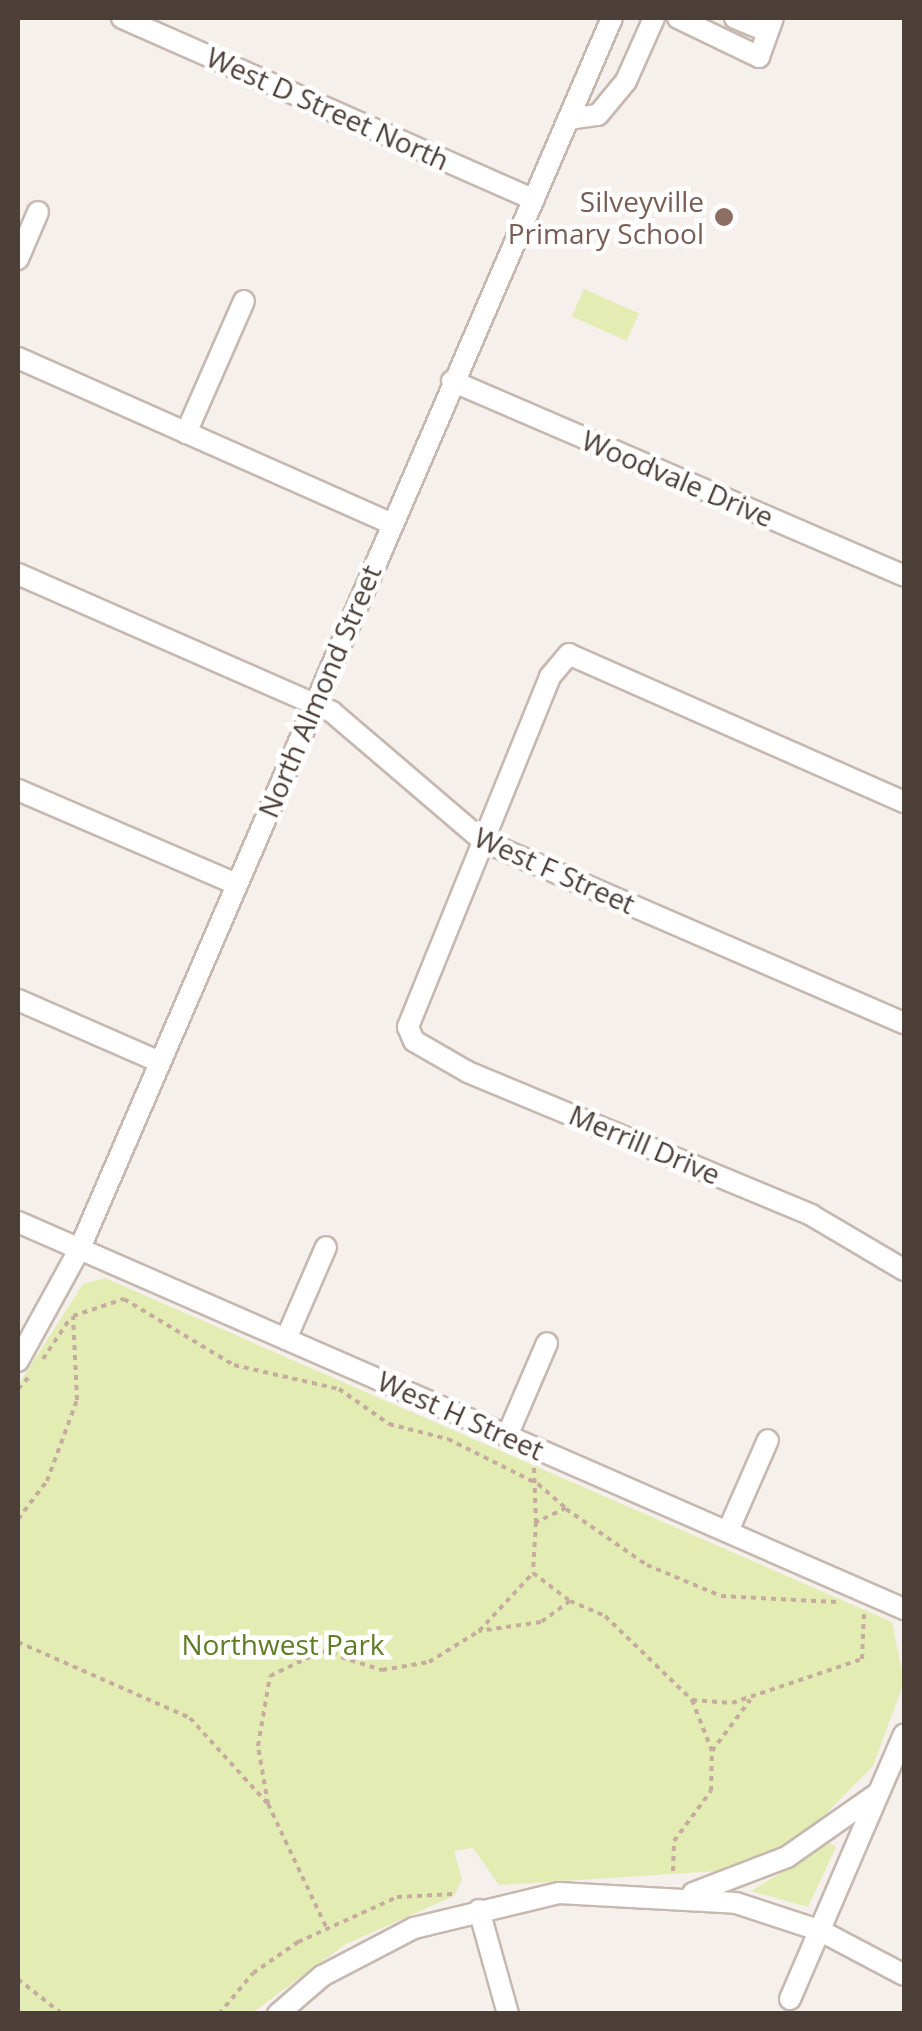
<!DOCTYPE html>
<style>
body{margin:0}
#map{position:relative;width:922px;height:2031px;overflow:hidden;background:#f6f0ec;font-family:"Open Sans",sans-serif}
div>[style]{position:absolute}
.green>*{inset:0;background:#e3ecb3;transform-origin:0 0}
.path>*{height:4px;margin-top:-2px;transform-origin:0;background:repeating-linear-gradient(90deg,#c5ac9e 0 5px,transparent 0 10px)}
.roads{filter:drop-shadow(2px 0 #c6b8b0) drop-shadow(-2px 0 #c6b8b0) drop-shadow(0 2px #c6b8b0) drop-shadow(0 -2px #c6b8b0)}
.minor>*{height:20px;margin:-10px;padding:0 10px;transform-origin:10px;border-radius:10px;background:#fff}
.dots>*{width:28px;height:28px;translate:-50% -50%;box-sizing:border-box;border:5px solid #fff;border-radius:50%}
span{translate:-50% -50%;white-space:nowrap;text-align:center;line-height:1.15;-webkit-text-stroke:9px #fff;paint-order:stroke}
.street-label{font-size:28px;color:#4c3f38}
.education-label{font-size:28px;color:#785e54}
.right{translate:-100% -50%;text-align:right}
.park-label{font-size:28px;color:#607c26}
.frame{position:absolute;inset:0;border:20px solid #4c3f38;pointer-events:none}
</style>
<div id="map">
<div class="green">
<i style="left:584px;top:289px;width:60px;height:30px;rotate:24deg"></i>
<i style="clip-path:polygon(105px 1278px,892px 1622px,904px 1682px,873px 1766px,797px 1843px,734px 1870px,499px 1885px,473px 1848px,454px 1851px,462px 1879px,454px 1896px,346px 1944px,252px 2013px,18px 2014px,18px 1385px,83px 1284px)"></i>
<i style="clip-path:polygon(830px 1843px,836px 1847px,808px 1907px,751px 1891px)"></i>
</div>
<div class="path">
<i style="left:43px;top:1359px;width:50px;rotate:-56.3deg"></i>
<i style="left:18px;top:1389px;width:15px;rotate:-48deg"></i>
<i style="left:534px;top:1468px;width:54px;rotate:87.9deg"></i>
<i style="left:566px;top:1509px;width:98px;rotate:34.7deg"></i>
<i style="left:647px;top:1565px;width:80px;rotate:22.7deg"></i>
<i style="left:721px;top:1596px;width:116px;rotate:3deg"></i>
<i style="left:18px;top:1519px;width:48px;rotate:-52.7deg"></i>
<i style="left:47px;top:1481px;width:86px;rotate:-69.7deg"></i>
<i style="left:77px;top:1400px;width:84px;rotate:-92.7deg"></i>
<i style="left:73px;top:1316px;width:54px;rotate:-18.4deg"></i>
<i style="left:124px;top:1299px;width:128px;rotate:31deg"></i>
<i style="left:234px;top:1365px;width:108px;rotate:12.9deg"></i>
<i style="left:339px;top:1389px;width:61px;rotate:35deg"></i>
<i style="left:389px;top:1424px;width:61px;rotate:14.3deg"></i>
<i style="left:448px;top:1439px;width:101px;rotate:26.6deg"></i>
<i style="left:538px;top:1484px;width:37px;rotate:41deg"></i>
<i style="left:566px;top:1508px;width:33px;rotate:155deg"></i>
<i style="left:536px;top:1522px;width:51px;rotate:93.4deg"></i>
<i style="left:570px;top:1601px;width:38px;rotate:23deg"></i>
<i style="left:605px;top:1616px;width:121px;rotate:44deg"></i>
<i style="left:692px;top:1700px;width:40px;rotate:4.3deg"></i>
<i style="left:732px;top:1703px;width:137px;rotate:-18.7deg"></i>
<i style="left:862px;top:1659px;width:45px;rotate:-87.5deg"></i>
<i style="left:18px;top:1642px;width:188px;rotate:23.8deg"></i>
<i style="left:190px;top:1718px;width:116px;rotate:47.8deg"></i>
<i style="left:268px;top:1804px;width:138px;rotate:64.7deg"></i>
<i style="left:692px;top:1700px;width:55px;rotate:68.6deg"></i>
<i style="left:712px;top:1751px;width:64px;rotate:-53.3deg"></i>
<i style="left:268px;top:1804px;width:59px;rotate:-99.8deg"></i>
<i style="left:258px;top:1746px;width:71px;rotate:-80.3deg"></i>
<i style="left:270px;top:1676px;width:58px;rotate:-25.7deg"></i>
<i style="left:322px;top:1651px;width:63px;rotate:17.6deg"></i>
<i style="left:382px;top:1670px;width:48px;rotate:-9.7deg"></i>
<i style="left:429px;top:1662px;width:59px;rotate:-31.8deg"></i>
<i style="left:479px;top:1631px;width:79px;rotate:-47deg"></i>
<i style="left:533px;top:1573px;width:46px;rotate:37.1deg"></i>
<i style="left:570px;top:1601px;width:36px;rotate:144deg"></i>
<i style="left:541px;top:1622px;width:63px;rotate:171.7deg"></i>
<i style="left:673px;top:1871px;width:30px;rotate:-88deg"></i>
<i style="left:674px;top:1841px;width:62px;rotate:-53.5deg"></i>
<i style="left:711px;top:1791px;width:40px;rotate:-88.6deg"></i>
<i style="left:18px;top:1979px;width:56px;rotate:38.5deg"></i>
<i style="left:219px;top:2014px;width:53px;rotate:-50.3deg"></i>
<i style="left:253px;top:1973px;width:55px;rotate:-34.6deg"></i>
<i style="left:298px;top:1942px;width:109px;rotate:-24.4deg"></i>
<i style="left:397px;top:1897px;width:57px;rotate:-3deg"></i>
</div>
<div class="roads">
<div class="minor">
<i style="left:122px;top:18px;width:450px;rotate:23.8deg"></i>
<i style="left:678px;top:18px;width:90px;rotate:25.7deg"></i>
<i style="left:759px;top:57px;width:41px;rotate:-70.3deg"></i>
<i style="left:735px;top:18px;width:35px;rotate:22deg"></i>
<i style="left:568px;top:119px;width:30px;rotate:-8deg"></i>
<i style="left:598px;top:115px;width:44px;rotate:-50.5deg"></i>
<i style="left:626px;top:81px;width:69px;rotate:-66deg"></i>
<i style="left:18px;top:259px;width:51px;rotate:-66.9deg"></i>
<i style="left:18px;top:358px;width:408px;rotate:23.9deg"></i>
<i style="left:452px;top:381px;width:492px;rotate:23.3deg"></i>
<i style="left:186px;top:433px;width:144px;rotate:-66.3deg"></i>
<i style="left:18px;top:574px;width:343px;rotate:23.7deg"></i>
<i style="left:332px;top:712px;width:199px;rotate:40.5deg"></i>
<i style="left:483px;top:841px;width:459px;rotate:23.4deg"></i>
<i style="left:18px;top:790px;width:237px;rotate:23.3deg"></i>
<i style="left:904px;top:802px;width:366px;rotate:-156.2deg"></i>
<i style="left:569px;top:654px;width:30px;rotate:130deg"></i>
<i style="left:550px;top:677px;width:378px;rotate:112.1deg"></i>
<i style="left:408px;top:1027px;width:15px;rotate:67deg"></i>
<i style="left:414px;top:1041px;width:62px;rotate:29.9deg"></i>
<i style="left:468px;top:1072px;width:372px;rotate:22.6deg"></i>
<i style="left:811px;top:1215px;width:108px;rotate:30.6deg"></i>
<i style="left:18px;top:1000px;width:155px;rotate:23.6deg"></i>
<i style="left:18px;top:1222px;width:967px;rotate:23.6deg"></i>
<i style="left:286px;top:1339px;width:100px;rotate:-66.5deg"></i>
<i style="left:18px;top:1361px;width:129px;rotate:-61.2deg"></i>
<i style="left:80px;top:1248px;width:1340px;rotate:-66.61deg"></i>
<i style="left:507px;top:1436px;width:101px;rotate:-66.7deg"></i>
<i style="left:728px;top:1531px;width:99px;rotate:-66.3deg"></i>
<i style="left:693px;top:1893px;width:101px;rotate:-21deg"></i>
<i style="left:787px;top:1857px;width:110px;rotate:-35deg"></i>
<i style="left:479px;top:1910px;width:108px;rotate:74.4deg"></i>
<i style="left:790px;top:1999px;width:288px;rotate:-66.7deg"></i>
<i style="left:278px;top:2014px;width:58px;rotate:-40.8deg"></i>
<i style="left:322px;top:1976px;width:104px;rotate:-27.6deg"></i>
<i style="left:414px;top:1928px;width:149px;rotate:-13.6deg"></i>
<i style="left:559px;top:1893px;width:177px;rotate:3.2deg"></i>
<i style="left:736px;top:1903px;width:89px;rotate:18.2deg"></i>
<i style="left:821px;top:1931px;width:94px;rotate:27.9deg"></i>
</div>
</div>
<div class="dots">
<i style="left:724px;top:217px;background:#8d6e63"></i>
</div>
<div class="street-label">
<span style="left:328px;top:108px;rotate:24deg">West D Street North</span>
<span style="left:678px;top:478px;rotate:23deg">Woodvale Drive</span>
<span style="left:319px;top:691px;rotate:-67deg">North Almond Street</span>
<span style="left:555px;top:870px;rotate:24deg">West F Street</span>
<span style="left:645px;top:1144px;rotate:23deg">Merrill Drive</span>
<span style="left:461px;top:1415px;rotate:24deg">West H Street</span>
</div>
<div class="education-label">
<span class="right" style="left:704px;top:217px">Silveyville<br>Primary School</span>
</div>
<div class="park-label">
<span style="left:283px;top:1644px">Northwest Park</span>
</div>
<div class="frame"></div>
</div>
